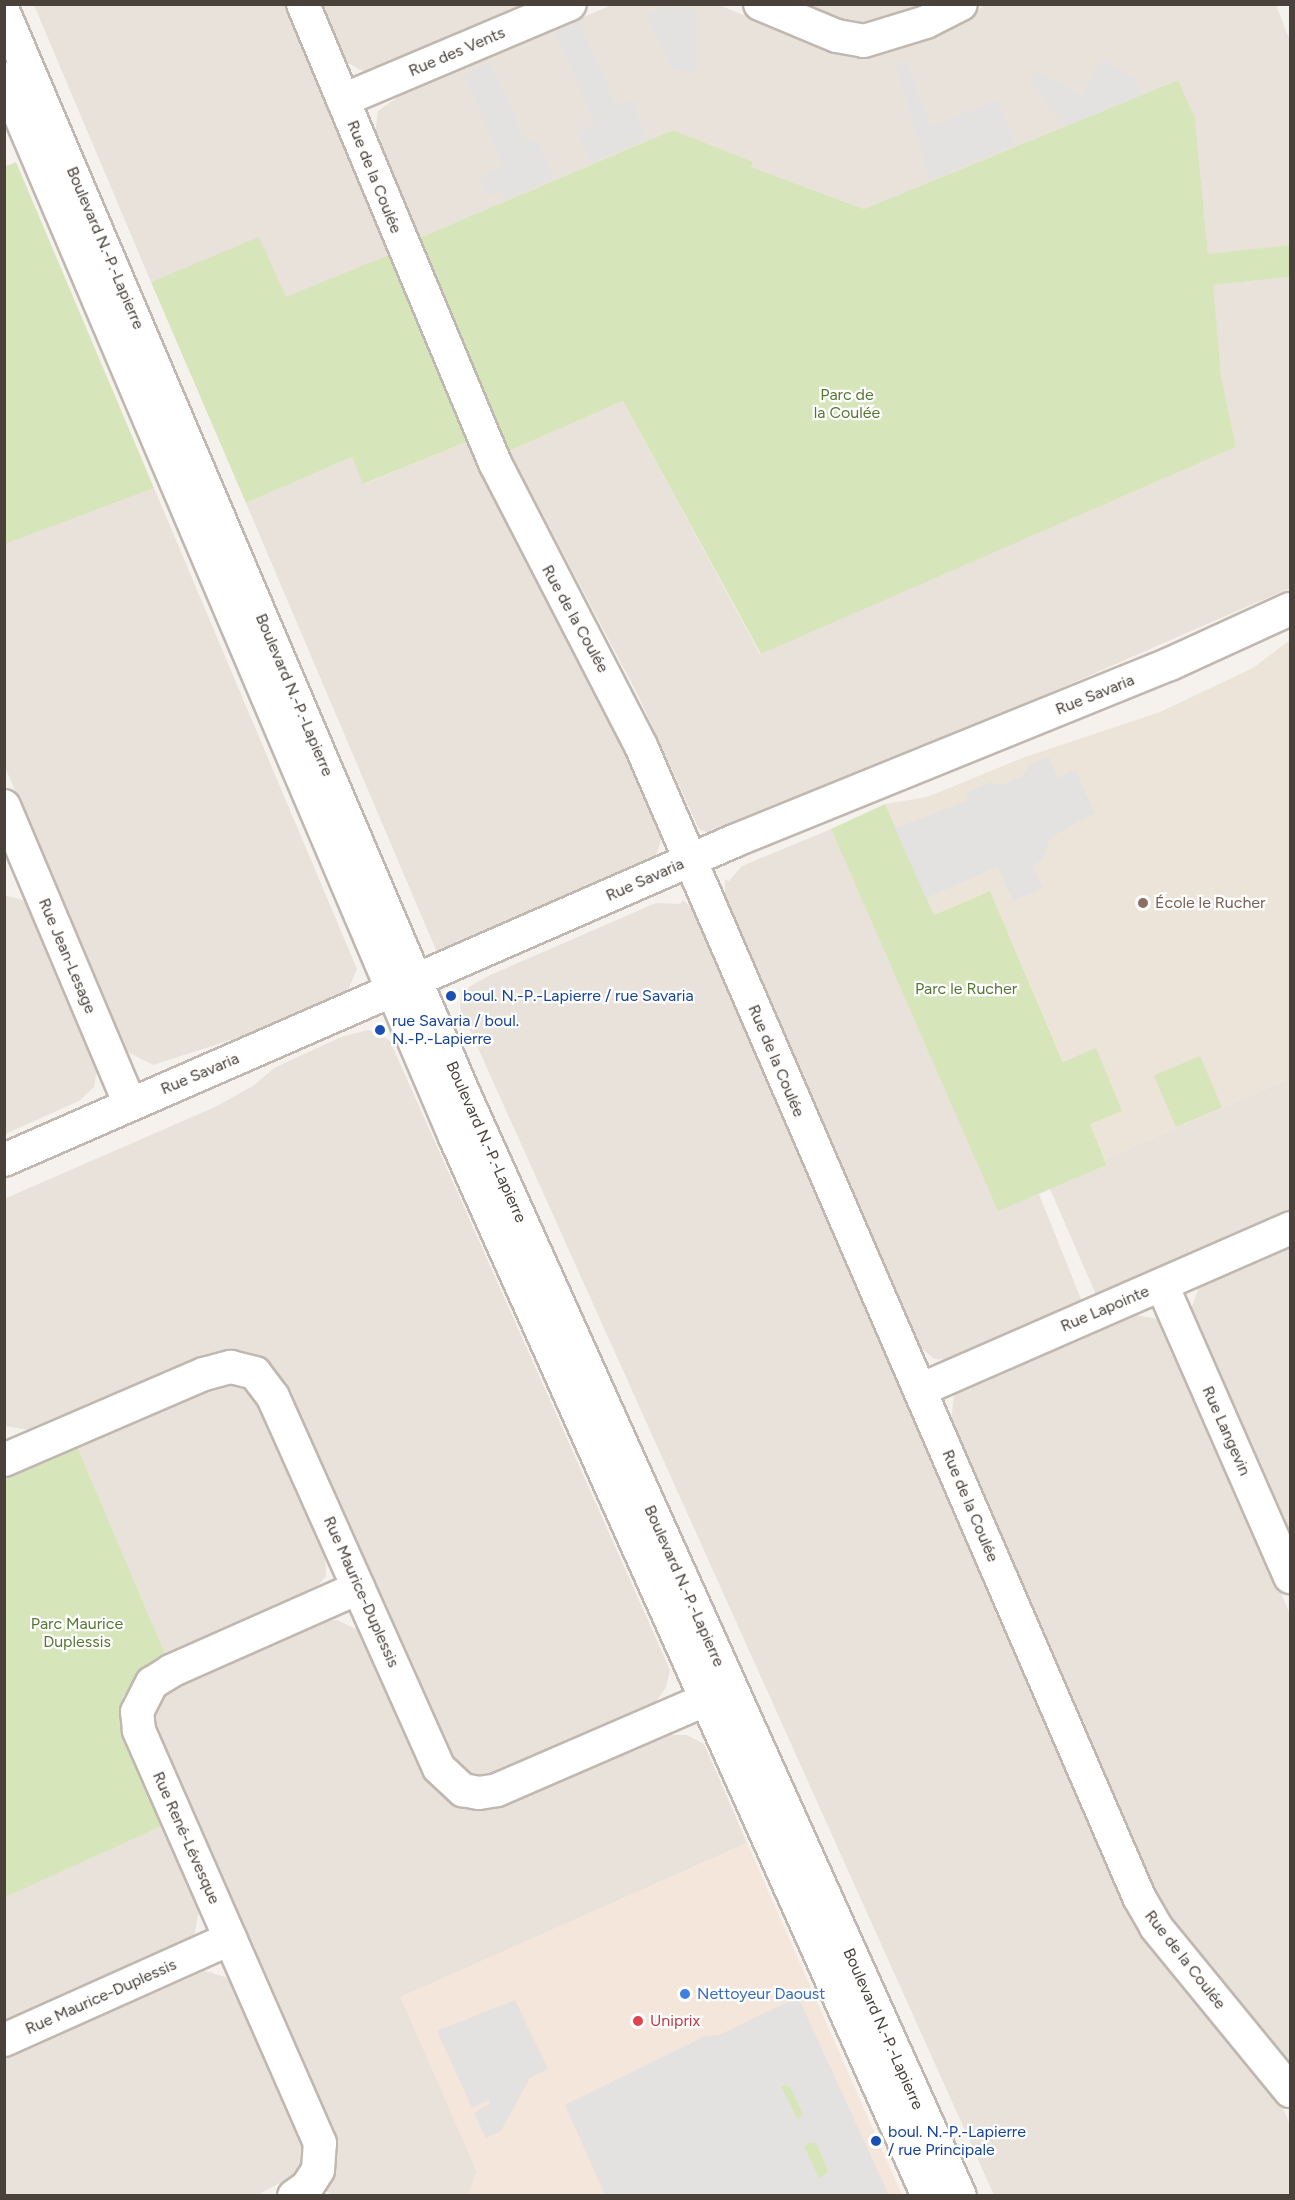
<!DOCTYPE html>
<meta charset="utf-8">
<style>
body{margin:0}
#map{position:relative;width:1295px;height:2200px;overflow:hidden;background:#f5f1ed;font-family:Figtree,sans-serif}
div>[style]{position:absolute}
.residential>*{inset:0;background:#e8e2db}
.commercial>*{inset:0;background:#f4e6da}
.education>*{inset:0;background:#ece4d8}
.green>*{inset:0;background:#d7e5ba;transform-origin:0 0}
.parking>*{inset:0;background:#e4e2e0}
.roads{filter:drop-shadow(2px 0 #c0b8b0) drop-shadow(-2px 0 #c0b8b0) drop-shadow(0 2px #c0b8b0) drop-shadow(0 -2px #c0b8b0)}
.minor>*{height:32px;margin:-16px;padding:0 16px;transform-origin:16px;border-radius:16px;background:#fff}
.dots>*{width:16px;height:16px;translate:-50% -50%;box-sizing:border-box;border:3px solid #fff;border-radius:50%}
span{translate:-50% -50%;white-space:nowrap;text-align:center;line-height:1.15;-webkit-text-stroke:4.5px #fff;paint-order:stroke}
.street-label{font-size:16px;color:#49413a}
.park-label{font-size:16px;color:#557732}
.education-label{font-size:16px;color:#785e54}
.left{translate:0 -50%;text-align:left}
.transit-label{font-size:16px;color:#164399}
.shop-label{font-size:16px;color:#366cbe}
.health-label{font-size:16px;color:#be3a42}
.frame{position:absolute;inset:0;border:6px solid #49413a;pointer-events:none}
</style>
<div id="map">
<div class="residential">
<i style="clip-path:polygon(34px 5px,284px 5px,389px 255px,286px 298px,259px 238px,151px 282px)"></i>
<i style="clip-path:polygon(319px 5px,529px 5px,377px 69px,363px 71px,344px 61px)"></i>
<i style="clip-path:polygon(612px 5px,719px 5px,829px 50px,863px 57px,907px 46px,966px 21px,984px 5px,1276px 5px,1290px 41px,1290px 245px,1208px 255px,1195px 119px,1178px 80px,864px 209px,751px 167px,752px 162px,673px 130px,419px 238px,375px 135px,378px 111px,405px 92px)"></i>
<i style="clip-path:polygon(804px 5px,921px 5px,868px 24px,839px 19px)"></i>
<i style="clip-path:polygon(1290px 277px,1290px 588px,749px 824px,728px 832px,711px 834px,699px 829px,638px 695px,509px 451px,623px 401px,760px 654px,1236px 447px,1221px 375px,1212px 285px)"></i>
<i style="clip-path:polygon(469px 441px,497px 503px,611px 718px,662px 836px,655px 859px,447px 950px,436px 950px,246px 503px,352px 457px,364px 484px)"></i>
<i style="clip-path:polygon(154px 488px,357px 969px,348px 990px,335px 997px,258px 1031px,153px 1065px,128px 1052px,5px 767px,4px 544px)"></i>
<i style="clip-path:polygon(831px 829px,998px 1210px,1039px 1194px,1083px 1304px,953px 1360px,934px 1359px,918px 1345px,725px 895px,725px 879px,729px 881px,742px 866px)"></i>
<i style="clip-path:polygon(4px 895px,26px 901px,33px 911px,98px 1064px,94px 1087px,79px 1101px,5px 1134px)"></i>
<i style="clip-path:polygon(683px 900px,695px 912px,1126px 1908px,1141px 1933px,1275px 2094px,1286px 2115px,1290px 2125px,1290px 2195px,994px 2195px,460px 1008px,462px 991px,488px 976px,656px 903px,680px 904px)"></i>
<i style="clip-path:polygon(368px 1030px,377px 1032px,390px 1041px,670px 1670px,666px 1687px,656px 1702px,490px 1776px,465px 1772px,453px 1759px,284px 1381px,265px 1361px,241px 1352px,215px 1352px,29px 1430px,5px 1426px,4px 1199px,215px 1107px,253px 1086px,274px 1068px,341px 1037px)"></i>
<i style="clip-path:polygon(1290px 1078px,1290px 1213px,1097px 1297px,1050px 1189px,1107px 1165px,1105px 1159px)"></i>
<i style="clip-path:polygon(1290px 1244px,1290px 1546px,1190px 1312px,1199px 1287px,1210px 1279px)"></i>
<i style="clip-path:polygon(1130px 1314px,1158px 1319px,1170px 1336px,1290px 1614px,1290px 2062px,1161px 1905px,951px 1421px,954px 1395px,969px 1383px)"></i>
<i style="clip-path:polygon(224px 1383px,246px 1388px,256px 1397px,325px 1551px,326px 1576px,311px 1593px,166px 1656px,77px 1446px)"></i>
<i style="clip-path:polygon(337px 1620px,360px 1631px,429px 1781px,447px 1799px,470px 1808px,499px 1807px,669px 1731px,671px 1735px,687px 1735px,704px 1744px,747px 1843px,401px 1997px,477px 2172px,468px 2195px,332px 2195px,326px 2191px,337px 2157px,334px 2133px,152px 1716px,161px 1695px,173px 1687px,326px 1621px)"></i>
<i style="clip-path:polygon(162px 1826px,199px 1909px,195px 1933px,187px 1942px,5px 2024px,4px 1897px)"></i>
<i style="clip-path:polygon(205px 1971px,225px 1977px,233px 1985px,306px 2148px,299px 2173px,257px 2195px,5px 2195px,4px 2058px)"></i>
</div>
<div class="commercial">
<i style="clip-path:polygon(747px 1843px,902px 2195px,468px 2195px,477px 2171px,400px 1997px)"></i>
</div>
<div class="education">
<i style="clip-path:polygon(1290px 640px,1290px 1078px,1105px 1159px,990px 891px,934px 915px,885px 804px,927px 797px,1025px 757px,1160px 712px,1253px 668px)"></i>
</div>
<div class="green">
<i style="clip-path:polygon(1178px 80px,1195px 118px,1208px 254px,1290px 245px,1290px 277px,1213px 285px,1221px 375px,1236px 447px,761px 654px,623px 401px,509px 451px,419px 238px,673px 130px,753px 162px,751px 167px,864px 209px)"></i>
<i style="clip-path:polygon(16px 162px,154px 488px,5px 544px,4px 167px)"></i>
<i style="clip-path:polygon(259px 237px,286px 297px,389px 255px,469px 441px,363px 484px,352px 457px,246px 503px,151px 282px)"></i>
<i style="clip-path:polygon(885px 804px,934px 915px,990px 891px,1063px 1062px,1096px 1048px,1122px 1111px,1090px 1124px,1107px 1165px,998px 1211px,831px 829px)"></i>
<i style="left:1200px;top:1056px;width:56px;height:50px;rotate:67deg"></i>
<i style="clip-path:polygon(77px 1446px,166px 1656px,145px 1667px,135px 1678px,123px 1697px,120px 1713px,123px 1738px,162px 1826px,5px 1897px,4px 1477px)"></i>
<i style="clip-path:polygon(784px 2085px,790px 2086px,803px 2113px,798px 2121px,781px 2087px)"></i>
<i style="clip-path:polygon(811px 2142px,816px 2143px,829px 2171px,819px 2179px,803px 2145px)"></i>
</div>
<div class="parking">
<i style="clip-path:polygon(665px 7px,697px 10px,696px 73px,673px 70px,646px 15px)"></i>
<i style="clip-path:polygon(578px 19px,616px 106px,632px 100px,646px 138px,591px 163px,577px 132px,595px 124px,554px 29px)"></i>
<i style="clip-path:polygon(1102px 59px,1134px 77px,1142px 95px,1066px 126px,1029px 81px,1039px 72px,1082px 95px)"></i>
<i style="clip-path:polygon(907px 61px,930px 127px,998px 100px,1015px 145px,930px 180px,895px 64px)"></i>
<i style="clip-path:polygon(490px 62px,524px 138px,539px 144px,554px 178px,503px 200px,500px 191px,488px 196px,480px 177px,503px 165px,463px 73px)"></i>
<i style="clip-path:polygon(1049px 757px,1058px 778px,1075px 769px,1095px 813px,1051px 837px,1042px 861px,1032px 865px,1043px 888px,1013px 901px,997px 867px,926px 898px,895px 828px,966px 801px,969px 791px,991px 782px,1001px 785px,1023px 776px,1028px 765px)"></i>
<i style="clip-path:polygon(evenodd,798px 1997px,889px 2195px,605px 2195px,565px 2105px,705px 2036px,719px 2035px,798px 1997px,784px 2085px,790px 2086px,803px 2113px,798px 2120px,781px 2087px,784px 2085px,798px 1997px,811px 2142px,816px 2143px,829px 2171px,819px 2179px,804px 2146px,811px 2142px)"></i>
<i style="clip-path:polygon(515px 2000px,548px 2069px,530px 2078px,501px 2131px,486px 2138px,474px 2113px,489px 2104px,489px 2100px,472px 2108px,437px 2031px)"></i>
</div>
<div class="roads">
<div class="minor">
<i style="left:303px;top:4px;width:498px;rotate:67.3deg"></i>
<i style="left:495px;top:463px;width:318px;rotate:62.7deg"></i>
<i style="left:641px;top:746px;width:1254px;rotate:66.6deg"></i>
<i style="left:1139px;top:1897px;width:34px;rotate:60deg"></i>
<i style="left:1156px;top:1927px;width:212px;rotate:50.7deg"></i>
<i style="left:760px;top:4px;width:83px;rotate:22.6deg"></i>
<i style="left:837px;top:36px;width:27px;rotate:10deg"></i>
<i style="left:864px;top:41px;width:65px;rotate:-17deg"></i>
<i style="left:926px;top:22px;width:39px;rotate:-27deg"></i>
<i style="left:4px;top:13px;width:1175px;rotate:66.95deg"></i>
<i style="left:464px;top:1094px;width:1208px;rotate:65.77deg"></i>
<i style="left:4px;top:78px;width:1151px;rotate:66.93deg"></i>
<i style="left:455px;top:1137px;width:1160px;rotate:65.93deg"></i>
<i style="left:343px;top:100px;width:246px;rotate:-22.9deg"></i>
<i style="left:4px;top:806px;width:324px;rotate:67.1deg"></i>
<i style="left:4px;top:1160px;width:797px;rotate:-23.6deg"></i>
<i style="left:734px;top:841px;width:471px;rotate:-22.1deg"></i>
<i style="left:1170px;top:664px;width:132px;rotate:-24.6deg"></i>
<i style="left:1162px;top:1285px;width:319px;rotate:66.3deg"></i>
<i style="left:920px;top:1390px;width:404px;rotate:-23.6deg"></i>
<i style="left:4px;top:1460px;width:218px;rotate:-23.3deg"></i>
<i style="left:204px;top:1374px;width:28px;rotate:-15deg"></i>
<i style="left:231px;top:1367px;width:25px;rotate:14deg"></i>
<i style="left:255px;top:1373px;width:30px;rotate:53deg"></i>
<i style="left:273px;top:1397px;width:406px;rotate:65.9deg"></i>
<i style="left:439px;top:1768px;width:33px;rotate:43deg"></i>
<i style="left:463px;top:1790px;width:16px;rotate:11deg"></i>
<i style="left:479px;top:1793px;width:18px;rotate:-9deg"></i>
<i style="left:497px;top:1790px;width:247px;rotate:-23.4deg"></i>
<i style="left:4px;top:2040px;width:248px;rotate:-24.1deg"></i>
<i style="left:294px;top:2196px;width:16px;rotate:-35deg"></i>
<i style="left:307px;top:2187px;width:20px;rotate:-57deg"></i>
<i style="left:318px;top:2170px;width:27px;rotate:-86deg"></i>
<i style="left:320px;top:2143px;width:451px;rotate:-113.7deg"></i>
<i style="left:139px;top:1730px;width:18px;rotate:-96deg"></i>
<i style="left:137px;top:1712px;width:33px;rotate:-63deg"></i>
<i style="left:152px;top:1683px;width:22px;rotate:-32deg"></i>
<i style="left:171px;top:1671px;width:205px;rotate:-23.9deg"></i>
</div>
</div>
<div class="dots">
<i style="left:1143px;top:903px;background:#8d6e63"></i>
<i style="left:451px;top:996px;background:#1a4fb4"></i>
<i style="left:380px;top:1030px;background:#1a4fb4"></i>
<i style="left:685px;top:1994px;background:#3f7fe0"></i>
<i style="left:638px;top:2021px;background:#e0444e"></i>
<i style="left:876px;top:2141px;background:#1a4fb4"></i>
</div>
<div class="street-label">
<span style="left:457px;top:52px;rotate:-23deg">Rue des Vents</span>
<span style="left:374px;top:177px;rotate:68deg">Rue de la Coulée</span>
<span style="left:105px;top:248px;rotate:67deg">Boulevard N.-P.-Lapierre</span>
<span style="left:575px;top:619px;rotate:61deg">Rue de la Coulée</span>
<span style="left:294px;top:695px;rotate:67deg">Boulevard N.-P.-Lapierre</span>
<span style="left:1095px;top:695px;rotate:-22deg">Rue Savaria</span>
<span style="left:645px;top:880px;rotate:-24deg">Rue Savaria</span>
<span style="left:67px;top:956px;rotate:67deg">Rue Jean-Lesage</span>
<span style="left:776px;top:1061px;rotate:67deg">Rue de la Coulée</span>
<span style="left:200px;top:1074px;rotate:-23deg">Rue Savaria</span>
<span style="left:486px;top:1142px;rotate:66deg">Boulevard N.-P.-Lapierre</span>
<span style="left:1105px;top:1309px;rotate:-23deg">Rue Lapointe</span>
<span style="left:1226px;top:1431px;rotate:66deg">Rue Langevin</span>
<span style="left:970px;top:1506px;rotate:67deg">Rue de la Coulée</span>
<span style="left:684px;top:1586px;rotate:66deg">Boulevard N.-P.-Lapierre</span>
<span style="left:361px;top:1592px;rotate:66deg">Rue Maurice-Duplessis</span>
<span style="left:186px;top:1838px;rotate:66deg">Rue René-Lévesque</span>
<span style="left:1185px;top:1960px;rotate:52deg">Rue de la Coulée</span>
<span style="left:101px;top:1997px;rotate:-24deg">Rue Maurice-Duplessis</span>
<span style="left:883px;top:2029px;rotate:66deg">Boulevard N.-P.-Lapierre</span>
</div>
<div class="park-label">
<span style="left:847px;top:404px">Parc de<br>la Coulée</span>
<span style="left:966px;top:989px">Parc le Rucher</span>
<span style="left:77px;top:1633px">Parc Maurice<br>Duplessis</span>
</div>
<div class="education-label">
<span class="left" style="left:1155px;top:903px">École le Rucher</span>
</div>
<div class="transit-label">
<span class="left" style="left:463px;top:996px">boul. N.-P.-Lapierre / rue Savaria</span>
<span class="left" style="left:392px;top:1030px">rue Savaria / boul.<br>N.-P.-Lapierre</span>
<span class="left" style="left:888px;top:2141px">boul. N.-P.-Lapierre<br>/ rue Principale</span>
</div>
<div class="shop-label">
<span class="left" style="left:697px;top:1994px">Nettoyeur Daoust</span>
</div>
<div class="health-label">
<span class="left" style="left:650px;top:2021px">Uniprix</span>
</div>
<div class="frame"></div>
</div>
